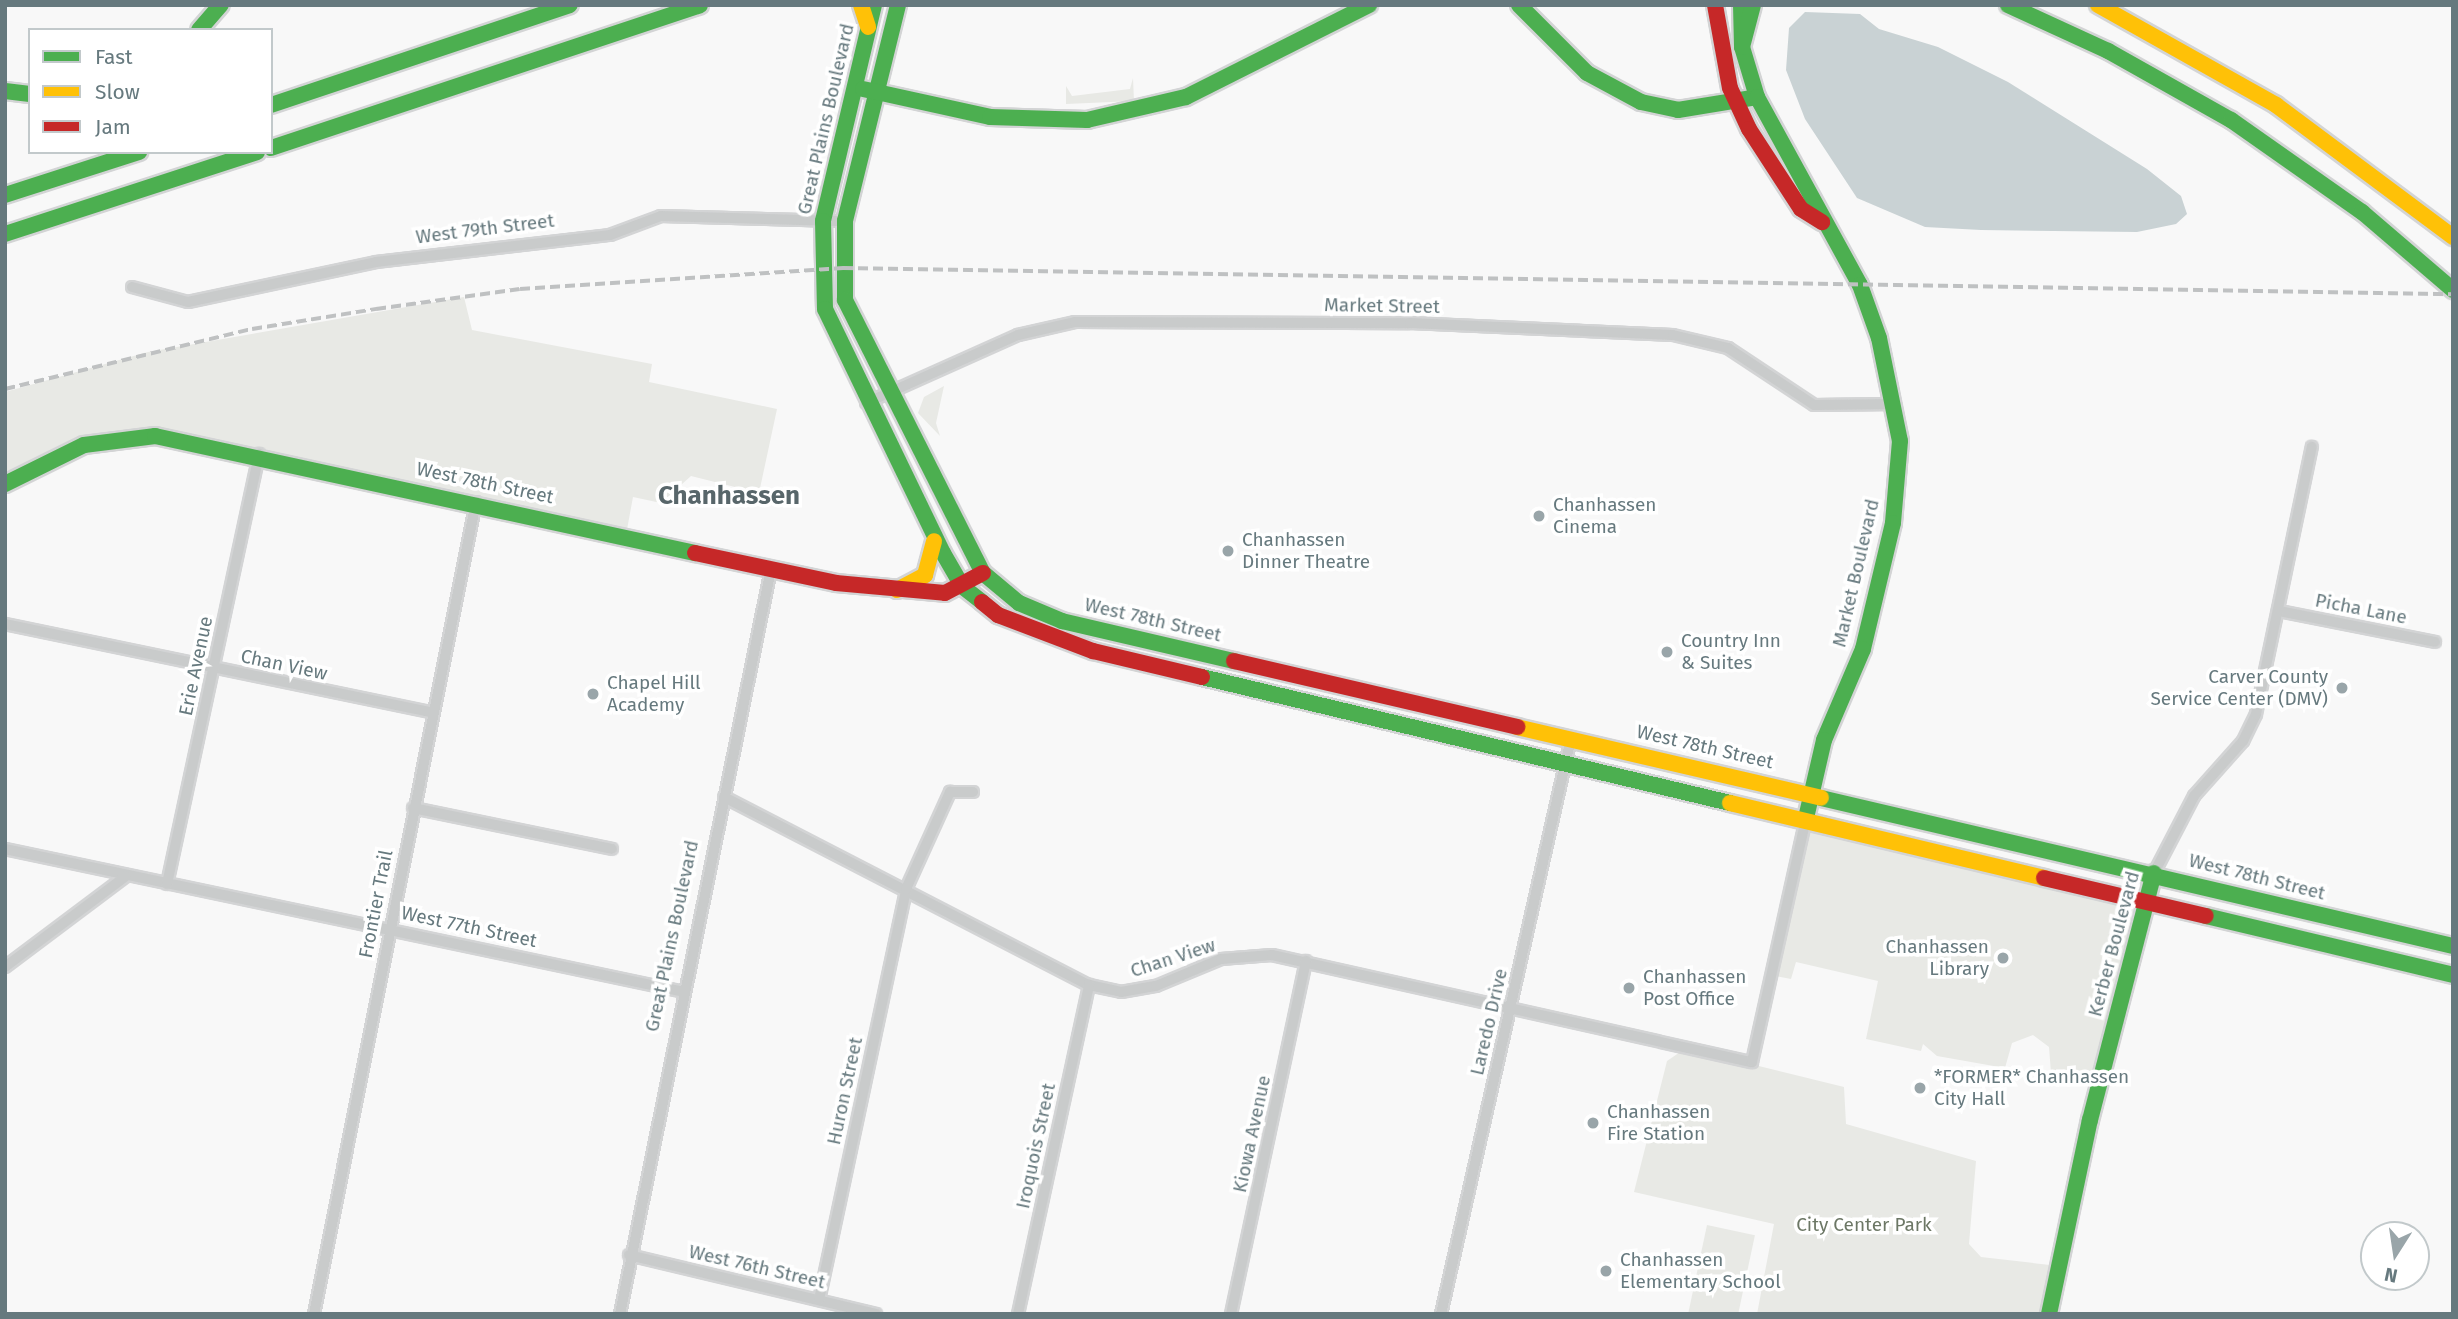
<!DOCTYPE html>
<style>
body{margin:0}
#map{position:relative;width:2458px;height:1319px;overflow:hidden;background:#f8f8f8;font-family:"Fira Sans",sans-serif}
div>[style]{position:absolute}
.green>*{inset:0;background:#e8e9e5;transform-origin:0 0}
.water>*{inset:0;background:#c9d2d4}
.roads{filter:drop-shadow(2px 0 #d3d4d5) drop-shadow(-2px 0 #d3d4d5) drop-shadow(0 2px #d3d4d5) drop-shadow(0 -2px #d3d4d5)}
.street>*{height:10px;margin:-5px;padding:0 5px;transform-origin:5px;border-radius:5px;background:#c9cbcb}
.fast>*{height:16px;margin:-8px;padding:0 8px;transform-origin:8px;border-radius:8px;background:#4caf50}
.slow>*{height:16px;margin:-8px;padding:0 8px;transform-origin:8px;border-radius:8px;background:#ffc107}
.jam>*{height:16px;margin:-8px;padding:0 8px;transform-origin:8px;border-radius:8px;background:#c62828}
.rail>*{height:3.5px;margin-top:-1.75px;transform-origin:0;background:repeating-linear-gradient(90deg,#bfc1c2 0 10px,transparent 0 15px)}
.dots>*{width:19px;height:19px;translate:-50% -50%;box-sizing:border-box;border:4px solid #fff;border-radius:50%}
span{translate:-50% -50%;white-space:nowrap;text-align:center;line-height:1.15;-webkit-text-stroke:7px #fff;paint-order:stroke}
.street-label{font-size:19px;color:#66797e}
.poi-label{font-size:19px;color:#66797e}
.left{translate:0 -50%;text-align:left}
.right{translate:-100% -50%;text-align:right}
.park-label{font-size:19px;color:#6c7765}
.district-label{font-size:26px;color:#58666a;font-weight:700}
.frame{position:absolute;inset:0;border:7px solid #66797e;pointer-events:none}
.legend{position:absolute;left:28px;top:28px;width:245px;height:126px;box-sizing:border-box;background:#fff;border:2px solid #c2c9cb;margin:0;padding:9px 12px;list-style:none;font-size:21px;color:#66797e}
.legend li{display:flex;align-items:center;gap:14px;height:35px}
.legend b{width:35px;border:2px solid #c2c9cb}
.north{position:absolute;left:2360px;top:1221px;width:70px;height:70px;box-sizing:border-box;background:#fff;border:2px solid #c2c9cb;border-radius:50%;rotate:192deg;font-size:19px;font-weight:700;line-height:28px;text-align:center;color:#66797e}
.north::after{content:'';display:block;margin:auto;width:24px;height:32px;background:#99a5a9;clip-path:polygon(50% 0,100% 100%,50% 72%,0 100%)}
</style>
<div id="map">
<div class="green">
<i style="clip-path:polygon(1133px 78px,1134px 101px,1066px 104px,1066px 86px,1072px 96px,1130px 89px)"></i>
<i style="clip-path:polygon(464px 297px,472px 330px,652px 364px,649px 382px,777px 409px,759px 493px,691px 476px,661px 503px,633px 497px,626px 535px,121px 437px,5px 484px,5px 392px,148px 352px)"></i>
<i style="clip-path:polygon(944px 386px,936px 423px,940px 436px,918px 413px,924px 397px)"></i>
<i style="clip-path:polygon(1806px 818px,2143px 900px,2099px 1082px,2051px 1073px,2049px 1047px,2033px 1035px,2012px 1043px,2005px 1068px,1937px 1056px,1923px 1044px,1921px 1051px,1866px 1039px,1878px 981px,1796px 962px,1791px 979px,1771px 975px)"></i>
<i style="clip-path:polygon(1686px 1048px,1844px 1087px,1846px 1124px,1976px 1161px,1969px 1244px,1981px 1257px,2059px 1266px,2049px 1314px,1757px 1314px,1774px 1224px,1634px 1192px,1667px 1061px)"></i>
<i style="left:1707px;top:1225px;width:49px;height:91px;rotate:12deg"></i>
</div>
<div class="water">
<i style="clip-path:polygon(1805px 12px,1860px 14px,1879px 29px,1938px 47px,2008px 82px,2147px 169px,2181px 196px,2187px 214px,2176px 224px,2137px 232px,1981px 230px,1925px 227px,1857px 198px,1805px 119px,1786px 70px,1789px 28px)"></i>
</div>
<div class="roads">
<div class="street">
<i style="left:132px;top:287px;width:58px;rotate:15deg"></i>
<i style="left:188px;top:302px;width:192px;rotate:-12deg"></i>
<i style="left:376px;top:262px;width:236px;rotate:-6.6deg"></i>
<i style="left:610px;top:235px;width:54px;rotate:-20.4deg"></i>
<i style="left:661px;top:216px;width:184px;rotate:1.6deg"></i>
<i style="left:866px;top:403px;width:167px;rotate:-24.1deg"></i>
<i style="left:1018px;top:335px;width:58px;rotate:-12.8deg"></i>
<i style="left:1075px;top:322px;width:335px;rotate:0.2deg"></i>
<i style="left:1410px;top:323px;width:263px;rotate:2.6deg"></i>
<i style="left:1673px;top:335px;width:57px;rotate:13.3deg"></i>
<i style="left:1728px;top:348px;width:103px;rotate:33.5deg"></i>
<i style="left:1814px;top:405px;width:81px;rotate:-0.7deg"></i>
<i style="left:2279px;top:611px;width:159px;rotate:11.2deg"></i>
<i style="left:5px;top:624px;width:437px;rotate:11.7deg"></i>
<i style="left:724px;top:797px;width:411px;rotate:27.3deg"></i>
<i style="left:1089px;top:985px;width:33px;rotate:12deg"></i>
<i style="left:1121px;top:992px;width:36px;rotate:-10deg"></i>
<i style="left:1156px;top:986px;width:70px;rotate:-22.6deg"></i>
<i style="left:1221px;top:959px;width:51px;rotate:-4.5deg"></i>
<i style="left:1272px;top:955px;width:492px;rotate:12.6deg"></i>
<i style="left:1752px;top:1062px;width:250px;rotate:-77.5deg"></i>
<i style="left:413px;top:808px;width:203px;rotate:11.6deg"></i>
<i style="left:5px;top:849px;width:690px;rotate:11.88deg"></i>
<i style="left:2154px;top:873px;width:87px;rotate:-62.5deg"></i>
<i style="left:2194px;top:796px;width:74px;rotate:-48.3deg"></i>
<i style="left:2243px;top:741px;width:30px;rotate:-64deg"></i>
<i style="left:2256px;top:714px;width:273px;rotate:-78.2deg"></i>
<i style="left:167px;top:884px;width:440px;rotate:-77.9deg"></i>
<i style="left:5px;top:967px;width:151px;rotate:-36.9deg"></i>
<i style="left:629px;top:1255px;width:254px;rotate:13.4deg"></i>
<i style="left:819px;top:1300px;width:420px;rotate:-78deg"></i>
<i style="left:906px;top:889px;width:107px;rotate:-65.6deg"></i>
<i style="left:950px;top:792px;width:23px"></i>
<i style="left:314px;top:1314px;width:828px;rotate:-78.72deg"></i>
<i style="left:620px;top:1314px;width:760px;rotate:-78.54deg"></i>
<i style="left:1018px;top:1314px;width:337px;rotate:-77.8deg"></i>
<i style="left:1231px;top:1314px;width:361px;rotate:-78deg"></i>
<i style="left:1441px;top:1314px;width:590px;rotate:-77.28deg"></i>
</div>
<div class="fast">
<i style="left:874px;top:5px;width:222px;rotate:103.3deg"></i>
<i style="left:823px;top:221px;width:88px;rotate:88.7deg"></i>
<i style="left:825px;top:309px;width:271px;rotate:64.2deg"></i>
<i style="left:943px;top:553px;width:39px;rotate:60deg"></i>
<i style="left:963px;top:587px;width:24px;rotate:38deg"></i>
<i style="left:898px;top:5px;width:222px;rotate:103.8deg"></i>
<i style="left:845px;top:221px;width:79px;rotate:90deg"></i>
<i style="left:845px;top:300px;width:306px;rotate:63.2deg"></i>
<i style="left:983px;top:573px;width:47px;rotate:39.8deg"></i>
<i style="left:1019px;top:603px;width:47px;rotate:22.7deg"></i>
<i style="left:1062px;top:621px;width:177px;rotate:13.1deg"></i>
<i style="left:1519px;top:5px;width:96px;rotate:45deg"></i>
<i style="left:1587px;top:73px;width:61px;rotate:28.2deg"></i>
<i style="left:1641px;top:102px;width:38px;rotate:12deg"></i>
<i style="left:1678px;top:110px;width:80px;rotate:-9.3deg"></i>
<i style="left:1741px;top:5px;width:42px;rotate:88.6deg"></i>
<i style="left:1742px;top:47px;width:52px;rotate:73.3deg"></i>
<i style="left:1757px;top:97px;width:214px;rotate:61.3deg"></i>
<i style="left:1860px;top:285px;width:56px;rotate:70.3deg"></i>
<i style="left:1879px;top:338px;width:105px;rotate:78.5deg"></i>
<i style="left:1900px;top:441px;width:82px;rotate:94.9deg"></i>
<i style="left:1893px;top:523px;width:130px;rotate:103.4deg"></i>
<i style="left:1863px;top:649px;width:99px;rotate:113.2deg"></i>
<i style="left:1824px;top:740px;width:80px;rotate:103deg"></i>
<i style="left:2008px;top:5px;width:110px;rotate:24.7deg"></i>
<i style="left:2108px;top:51px;width:141px;rotate:29.3deg"></i>
<i style="left:2231px;top:120px;width:160px;rotate:35.1deg"></i>
<i style="left:2362px;top:212px;width:120px;rotate:40.6deg"></i>
<i style="left:199px;top:30px;width:33px;rotate:-49deg"></i>
<i style="left:1742px;top:47px;width:43px;rotate:-75.3deg"></i>
<i style="left:863px;top:89px;width:130px;rotate:12.4deg"></i>
<i style="left:990px;top:117px;width:97px;rotate:1.8deg"></i>
<i style="left:1087px;top:120px;width:102px;rotate:-13.1deg"></i>
<i style="left:1186px;top:97px;width:205px;rotate:-26.7deg"></i>
<i style="left:5px;top:91px;width:25px;rotate:7deg"></i>
<i style="left:271px;top:105px;width:315px;rotate:-18.5deg"></i>
<i style="left:271px;top:148px;width:452px;rotate:-18.4deg"></i>
<i style="left:5px;top:195px;width:141px;rotate:-17.8deg"></i>
<i style="left:5px;top:234px;width:265px;rotate:-18deg"></i>
<i style="left:5px;top:484px;width:88px;rotate:-26.3deg"></i>
<i style="left:84px;top:445px;width:72px;rotate:-7.2deg"></i>
<i style="left:155px;top:436px;width:553px;rotate:12.23deg"></i>
<i style="left:1202px;top:677px;width:543px;rotate:13.42deg"></i>
<i style="left:1821px;top:798px;width:649px;rotate:13.18deg"></i>
<i style="left:2206px;top:916px;width:254px;rotate:13.4deg"></i>
<i style="left:2049px;top:1314px;width:198px;rotate:-78.1deg"></i>
<i style="left:2090px;top:1120px;width:255px;rotate:-75.5deg"></i>
</div>
<div class="slow">
<i style="left:861px;top:5px;width:23px;rotate:72deg"></i>
<i style="left:2098px;top:5px;width:204px;rotate:29.3deg"></i>
<i style="left:2276px;top:105px;width:221px;rotate:36.7deg"></i>
<i style="left:897px;top:590px;width:32px;rotate:-28deg"></i>
<i style="left:925px;top:575px;width:35px;rotate:-75deg"></i>
<i style="left:1517px;top:727px;width:312px;rotate:13.1deg"></i>
<i style="left:1730px;top:803px;width:323px;rotate:13.4deg"></i>
</div>
<div class="jam">
<i style="left:1715px;top:5px;width:84px;rotate:79.8deg"></i>
<i style="left:1730px;top:88px;width:45px;rotate:65.1deg"></i>
<i style="left:1749px;top:129px;width:95px;rotate:57deg"></i>
<i style="left:1801px;top:209px;width:25px;rotate:32deg"></i>
<i style="left:695px;top:553px;width:144px;rotate:12deg"></i>
<i style="left:836px;top:583px;width:109px;rotate:5.2deg"></i>
<i style="left:945px;top:593px;width:43px;rotate:-27.8deg"></i>
<i style="left:982px;top:602px;width:21px;rotate:39deg"></i>
<i style="left:998px;top:615px;width:102px;rotate:20.8deg"></i>
<i style="left:1093px;top:651px;width:112px;rotate:13.4deg"></i>
<i style="left:1234px;top:661px;width:291px;rotate:13.1deg"></i>
<i style="left:2044px;top:878px;width:166px;rotate:13.2deg"></i>
</div>
</div>
<div class="rail">
<i style="left:5px;top:389px;width:254px;rotate:-13.7deg"></i>
<i style="left:252px;top:329px;width:126px;rotate:-9.2deg"></i>
<i style="left:376px;top:309px;width:145px;rotate:-7.9deg"></i>
<i style="left:520px;top:289px;width:324px;rotate:-3.7deg"></i>
<i style="left:843px;top:268px;width:1610px;rotate:0.93deg"></i>
</div>
<div class="dots">
<i style="left:1539px;top:516px;background:#99a5a9"></i>
<i style="left:1228px;top:551px;background:#99a5a9"></i>
<i style="left:1667px;top:652px;background:#99a5a9"></i>
<i style="left:2342px;top:688px;background:#99a5a9"></i>
<i style="left:593px;top:694px;background:#99a5a9"></i>
<i style="left:2003px;top:958px;background:#99a5a9"></i>
<i style="left:1629px;top:988px;background:#99a5a9"></i>
<i style="left:1920px;top:1088px;background:#99a5a9"></i>
<i style="left:1593px;top:1123px;background:#99a5a9"></i>
<i style="left:1606px;top:1271px;background:#99a5a9"></i>
</div>
<div class="street-label">
<span style="left:826px;top:119px;rotate:-77deg">Great Plains Boulevard</span>
<span style="left:485px;top:229px;rotate:-7deg">West 79th Street</span>
<span style="left:1382px;top:306px;rotate:1deg">Market Street</span>
<span style="left:485px;top:483px;rotate:12deg">West 78th Street</span>
<span style="left:1856px;top:573px;rotate:-77deg">Market Boulevard</span>
<span style="left:2361px;top:609px;rotate:11deg">Picha Lane</span>
<span style="left:1153px;top:620px;rotate:13deg">West 78th Street</span>
<span style="left:284px;top:665px;rotate:12deg">Chan View</span>
<span style="left:196px;top:666px;rotate:-78deg">Erie Avenue</span>
<span style="left:1705px;top:747px;rotate:13deg">West 78th Street</span>
<span style="left:2257px;top:877px;rotate:14deg">West 78th Street</span>
<span style="left:376px;top:904px;rotate:-79deg">Frontier Trail</span>
<span style="left:469px;top:927px;rotate:12deg">West 77th Street</span>
<span style="left:672px;top:936px;rotate:-78deg">Great Plains Boulevard</span>
<span style="left:2114px;top:944px;rotate:-75deg">Kerber Boulevard</span>
<span style="left:1173px;top:958px;rotate:-18deg">Chan View</span>
<span style="left:1489px;top:1022px;rotate:-77deg">Laredo Drive</span>
<span style="left:845px;top:1091px;rotate:-78deg">Huron Street</span>
<span style="left:1252px;top:1134px;rotate:-78deg">Kiowa Avenue</span>
<span style="left:1036px;top:1146px;rotate:-78deg">Iroquois Street</span>
<span style="left:757px;top:1267px;rotate:13deg">West 76th Street</span>
</div>
<div class="poi-label">
<span class="left" style="left:1553px;top:516px">Chanhassen<br>Cinema</span>
<span class="left" style="left:1242px;top:551px">Chanhassen<br>Dinner Theatre</span>
<span class="left" style="left:1681px;top:652px">Country Inn<br>&amp; Suites</span>
<span class="right" style="left:2328px;top:688px">Carver County<br>Service Center (DMV)</span>
<span class="left" style="left:607px;top:694px">Chapel Hill<br>Academy</span>
<span class="right" style="left:1989px;top:958px">Chanhassen<br>Library</span>
<span class="left" style="left:1643px;top:988px">Chanhassen<br>Post Office</span>
<span class="left" style="left:1934px;top:1088px">*FORMER* Chanhassen<br>City Hall</span>
<span class="left" style="left:1607px;top:1123px">Chanhassen<br>Fire Station</span>
<span class="left" style="left:1620px;top:1271px">Chanhassen<br>Elementary School</span>
</div>
<div class="park-label">
<span style="left:1864px;top:1225px">City Center Park</span>
</div>
<div class="district-label">
<span style="left:729px;top:496px">Chanhassen</span>
</div>
<div class="frame"></div>
<ul class="legend">
<li><b style="height:9px;background:#4caf50"></b>Fast</li>
<li><b style="height:9px;background:#ffc107"></b>Slow</li>
<li><b style="height:9px;background:#c62828"></b>Jam</li>
</ul>
<div class="north">N</div>
</div>
